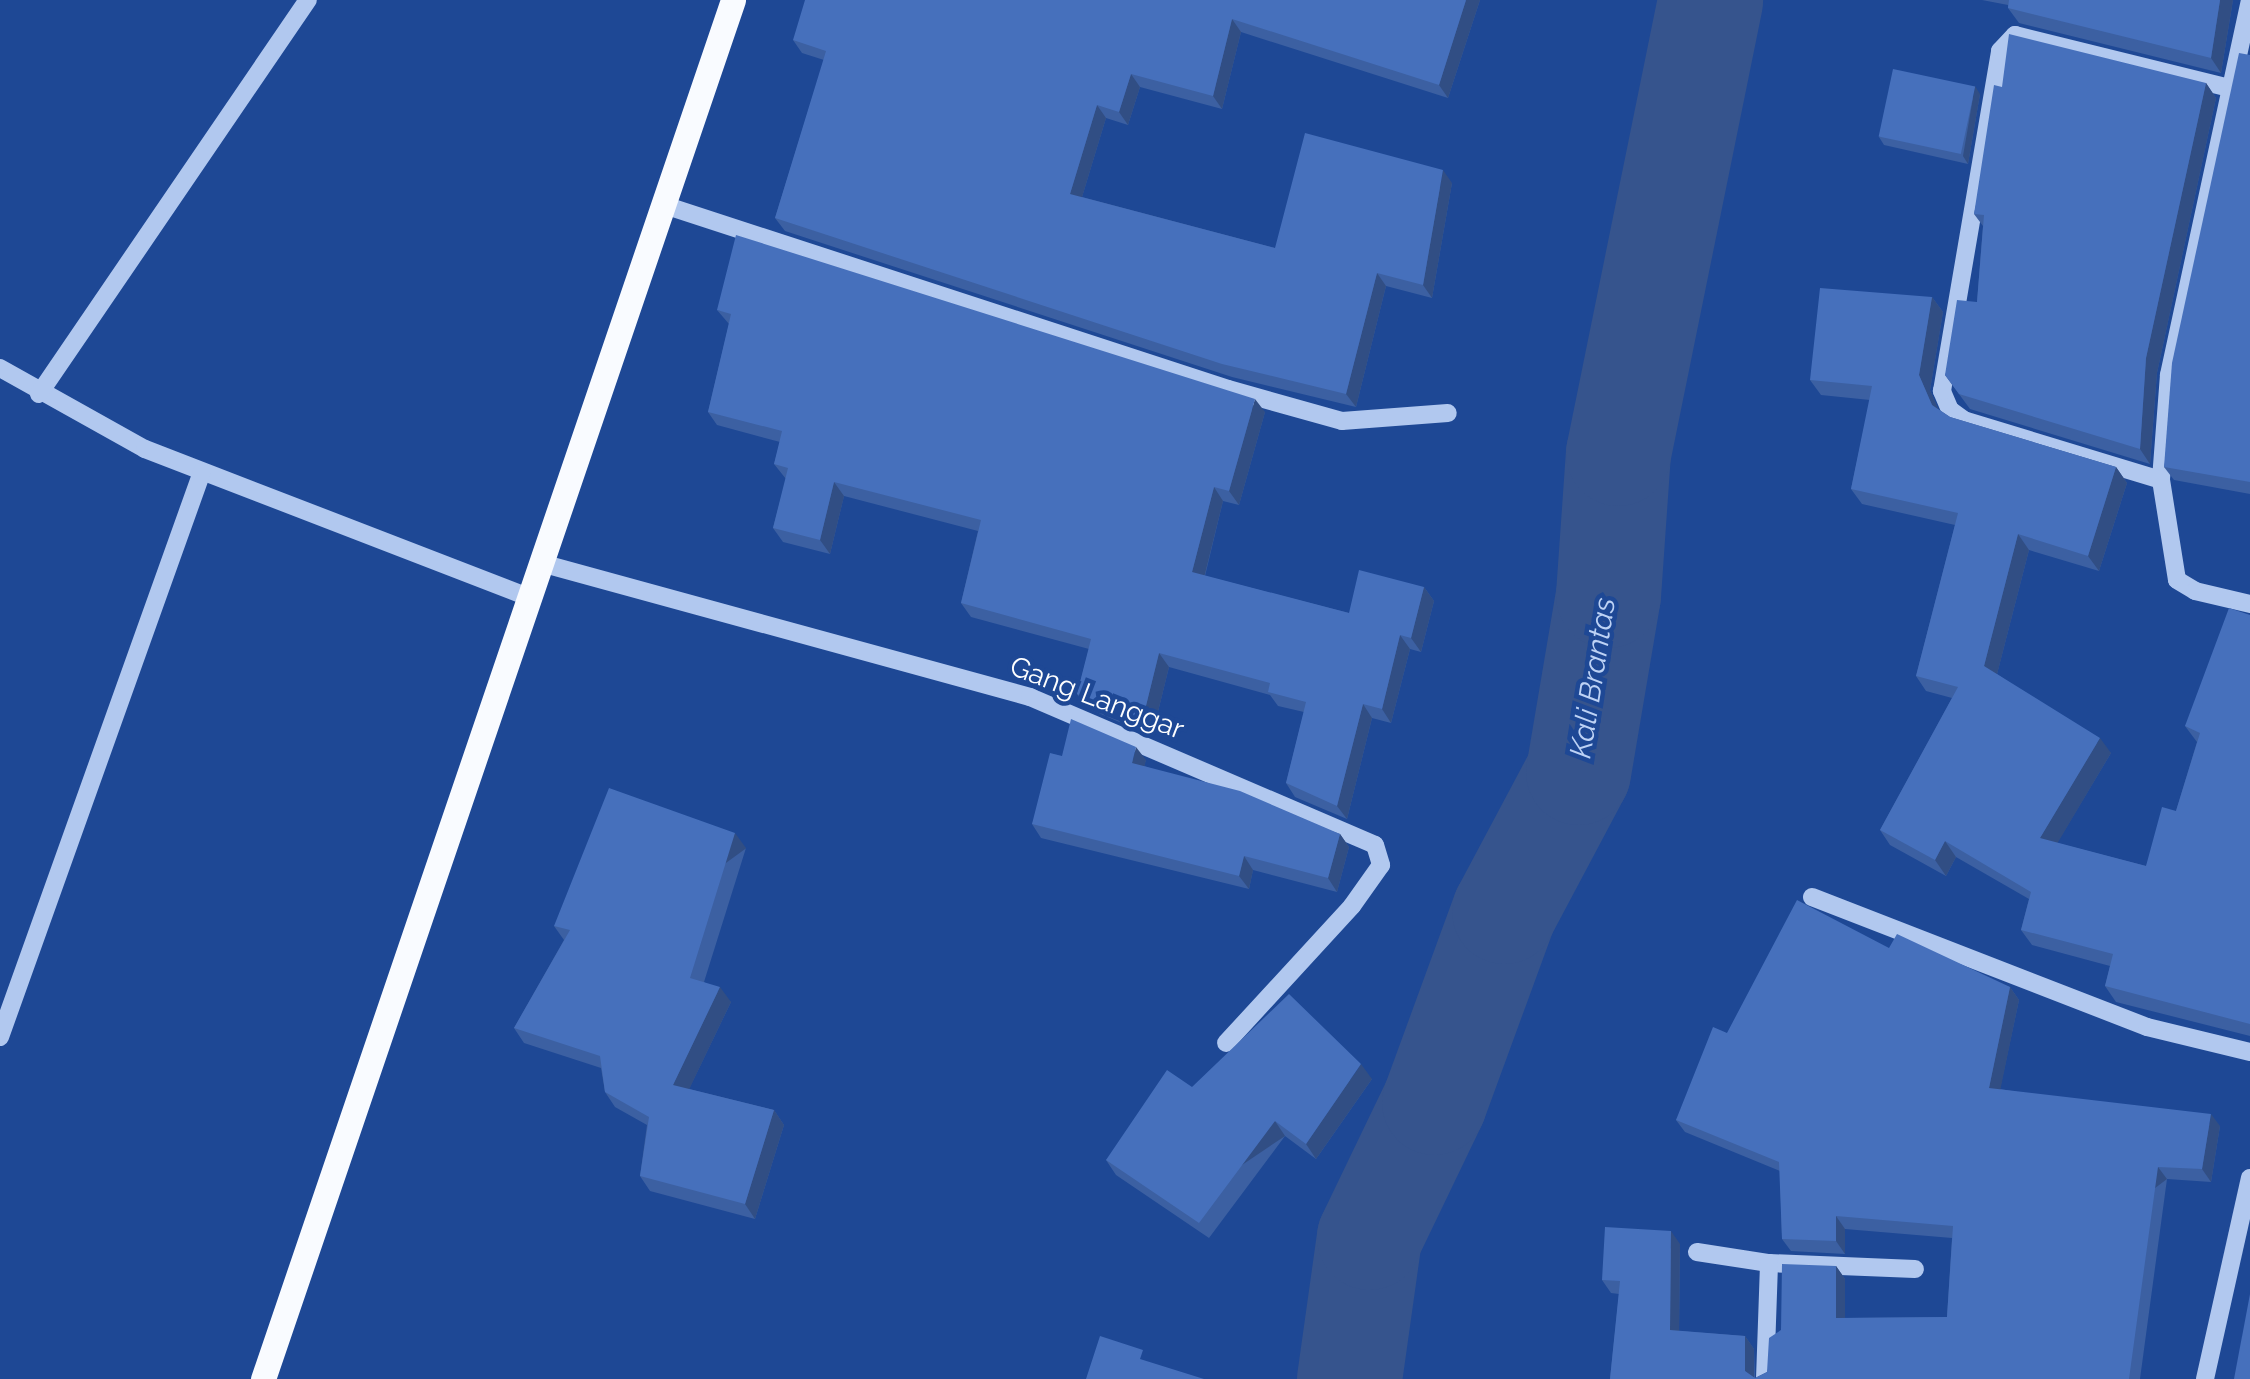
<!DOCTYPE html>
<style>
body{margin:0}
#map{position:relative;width:2250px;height:1379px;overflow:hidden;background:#1e4895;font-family:Raleway,sans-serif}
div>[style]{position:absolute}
.river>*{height:105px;margin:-52.5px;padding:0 52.5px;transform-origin:52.5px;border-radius:52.5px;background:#36548d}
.minor>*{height:18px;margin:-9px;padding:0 9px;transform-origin:9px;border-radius:9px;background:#b1c8ef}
.major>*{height:25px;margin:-12.5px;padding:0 12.5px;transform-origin:12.5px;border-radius:12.5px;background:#f9fbff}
.wall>*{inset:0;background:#3c60a2}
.shaded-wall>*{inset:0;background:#314e84;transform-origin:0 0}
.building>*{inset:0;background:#4670bc;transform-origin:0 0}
span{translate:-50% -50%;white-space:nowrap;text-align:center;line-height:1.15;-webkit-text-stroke:9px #1e4895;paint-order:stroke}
.street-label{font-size:28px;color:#fff}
.water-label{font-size:30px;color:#bdd2f5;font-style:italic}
</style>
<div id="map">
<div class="river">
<i style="left:1349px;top:1379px;width:143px;rotate:-82deg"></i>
<i style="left:1369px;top:1237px;width:150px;rotate:-64.3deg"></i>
<i style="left:1434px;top:1102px;width:203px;rotate:-69.9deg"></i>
<i style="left:1504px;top:911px;width:157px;rotate:-62deg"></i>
<i style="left:1578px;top:772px;width:180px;rotate:-80.4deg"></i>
<i style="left:1608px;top:595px;width:142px;rotate:-86deg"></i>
<i style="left:1618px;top:453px;width:462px;rotate:-78.5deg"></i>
</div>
<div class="minor">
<i style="left:2250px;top:0;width:384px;rotate:102.2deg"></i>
<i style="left:2169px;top:375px;width:105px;rotate:94.4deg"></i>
<i style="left:2161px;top:480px;width:101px;rotate:80.9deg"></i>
<i style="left:2177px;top:580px;width:21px;rotate:31deg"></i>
<i style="left:2195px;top:591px;width:57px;rotate:13.3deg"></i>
<i style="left:661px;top:204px;width:596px;rotate:18.07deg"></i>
<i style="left:1228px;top:389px;width:118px;rotate:15.7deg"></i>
<i style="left:1342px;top:421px;width:106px;rotate:-4.3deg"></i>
<i style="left:0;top:368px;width:166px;rotate:29.2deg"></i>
<i style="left:145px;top:449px;width:412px;rotate:21.1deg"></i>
<i style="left:39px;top:394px;width:477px;rotate:-55.7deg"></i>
<i style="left:2161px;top:480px;width:206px;rotate:-163.1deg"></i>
<i style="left:1964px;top:420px;width:17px;rotate:-144deg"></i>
<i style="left:1950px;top:410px;width:21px;rotate:-113deg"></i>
<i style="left:1942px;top:391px;width:345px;rotate:-80.3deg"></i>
<i style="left:2000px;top:51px;width:22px;rotate:-47deg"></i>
<i style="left:2015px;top:35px;width:220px;rotate:13.9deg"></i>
<i style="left:541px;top:563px;width:507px;rotate:15.32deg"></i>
<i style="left:1030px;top:697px;width:375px;rotate:23.2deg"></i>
<i style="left:1375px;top:845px;width:21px;rotate:73deg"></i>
<i style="left:1381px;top:865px;width:50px;rotate:125.3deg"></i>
<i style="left:1352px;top:906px;width:186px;rotate:132.6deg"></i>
<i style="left:1812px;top:897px;width:359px;rotate:21.2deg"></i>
<i style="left:2147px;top:1027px;width:106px;rotate:13.6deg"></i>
<i style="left:0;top:1037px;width:600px;rotate:-70.33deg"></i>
<i style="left:1697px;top:1252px;width:73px;rotate:8.7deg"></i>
<i style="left:1769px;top:1263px;width:146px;rotate:2.4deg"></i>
<i style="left:1765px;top:1379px;width:116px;rotate:-88deg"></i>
<i style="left:2205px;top:1379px;width:206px;rotate:-77.4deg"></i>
</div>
<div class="major">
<i style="left:263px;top:1379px;width:1457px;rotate:-71.18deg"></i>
</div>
<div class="wall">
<i style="clip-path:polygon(1480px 0,1448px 98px,1241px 32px,1222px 109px,1140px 87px,1128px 125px,1106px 118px,1082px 197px,1275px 248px,1452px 183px,1432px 298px,1386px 286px,1356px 407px,1232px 377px,785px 231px,775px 218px,824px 60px,802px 53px,793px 40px)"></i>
<i style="clip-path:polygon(1982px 0,2233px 0,2221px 73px,2019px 23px,2008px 8px,2008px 5px)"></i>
<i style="clip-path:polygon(2250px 55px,2250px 494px,2174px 480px,2164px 467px)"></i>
<i style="clip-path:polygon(2206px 83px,2216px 98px,2157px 373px,2150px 464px,1970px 409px,1945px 375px,1977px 302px,1983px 226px,1974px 214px,2002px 87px)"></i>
<i style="clip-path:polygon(1980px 94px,1968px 164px,1884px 145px,1879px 137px)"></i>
<i style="clip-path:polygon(1932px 297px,1943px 312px,1930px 390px,1938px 409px,1950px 417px,2116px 467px,2127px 483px,2099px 571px,2029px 550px,1997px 674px,2111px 753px,2057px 843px,2146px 866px,2176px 811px,2197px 742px,2185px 726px,2250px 615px,2250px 1036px,2116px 1002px,2105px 986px,2110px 966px,2032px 945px,2021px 930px,2029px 899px,1956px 857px,1946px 876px,1890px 845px,1880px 830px,1952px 698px,1926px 691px,1916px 676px,1955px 525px,1862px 504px,1851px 489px,1870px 400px,1821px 395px,1810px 380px)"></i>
<i style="clip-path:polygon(717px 310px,1265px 412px,1239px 505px,1223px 501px,1205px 576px,1349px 613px,1424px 587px,1434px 601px,1421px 652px,1410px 649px,1391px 723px,1372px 718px,1347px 819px,1295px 797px,1286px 783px,1304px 712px,1278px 706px,1270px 695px,1169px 667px,1152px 736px,1087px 708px,1077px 694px,1089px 649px,971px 617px,961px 603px,978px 531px,844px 496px,830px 554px,783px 542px,773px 528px,786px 479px,774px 464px,780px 442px,717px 425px,708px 412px,729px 324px)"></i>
<i style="clip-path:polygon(1062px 756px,1146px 760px,1144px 766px,1340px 834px,1349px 847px,1337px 892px,1253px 870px,1249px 889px,1041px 838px,1032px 824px)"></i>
<i style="clip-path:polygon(746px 848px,704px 982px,731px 1002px,689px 1089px,774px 1110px,784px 1125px,755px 1219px,650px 1191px,640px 1176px,647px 1125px,615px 1107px,605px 1092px,601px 1068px,524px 1043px,514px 1028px,564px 940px,554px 926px)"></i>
<i style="clip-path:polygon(1889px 948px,2010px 987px,2019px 1000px,2000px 1089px,2220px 1126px,2211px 1182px,2167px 1179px,2140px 1379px,1610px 1379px,1619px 1294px,1611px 1293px,1602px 1280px,1680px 1244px,1679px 1331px,1745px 1336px,1754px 1349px,1755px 1378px,1767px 1372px,1781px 1330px,1836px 1266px,1845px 1279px,1845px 1318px,1947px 1317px,1952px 1238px,1845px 1229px,1845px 1254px,1791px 1251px,1782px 1239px,1780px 1171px,1685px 1132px,1676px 1120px,1727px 1033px)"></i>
<i style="clip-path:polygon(1372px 1079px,1316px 1159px,1285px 1136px,1209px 1238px,1116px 1175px,1106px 1160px,1192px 1087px)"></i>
</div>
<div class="shaded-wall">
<i style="clip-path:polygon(1466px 0,1480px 0,1448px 98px,1439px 85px)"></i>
<i style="clip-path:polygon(2220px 0,2233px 0,2221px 73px,2211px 58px)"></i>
<i style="clip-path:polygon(1232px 19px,1241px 32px,1222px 109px,1213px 96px)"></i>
<i style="clip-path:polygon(1131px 74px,1140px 87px,1128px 125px,1119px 112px)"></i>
<i style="clip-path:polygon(2206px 83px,2216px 98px,2157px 373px,2150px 464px,2140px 449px,2146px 358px)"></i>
<i style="clip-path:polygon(1975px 86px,1980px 94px,1968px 164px,1963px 156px)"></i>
<i style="clip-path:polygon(1097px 105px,1106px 118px,1079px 207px,1070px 194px)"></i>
<i style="clip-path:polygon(1443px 170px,1452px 183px,1432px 298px,1423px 285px)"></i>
<i style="clip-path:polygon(1377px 273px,1386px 286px,1356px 407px,1346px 394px)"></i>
<i style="clip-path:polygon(1932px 297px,1943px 312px,1930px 390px,1943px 420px,1932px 405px,1919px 375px)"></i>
<i style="clip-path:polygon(1255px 399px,1265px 412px,1239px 505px,1229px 491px)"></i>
<i style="clip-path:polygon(2116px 467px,2127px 483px,2099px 571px,2088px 556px)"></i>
<i style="clip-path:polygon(834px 482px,844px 496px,830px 554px,820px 540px)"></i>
<i style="clip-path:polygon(1214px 487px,1223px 501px,1202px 586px,1192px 572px)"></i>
<i style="clip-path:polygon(2018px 534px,2029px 550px,1995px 682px,1984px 666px)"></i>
<i style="clip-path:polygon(1424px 587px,1434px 601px,1421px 652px,1411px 638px)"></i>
<i style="clip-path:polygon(1400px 635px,1410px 649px,1391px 723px,1382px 709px)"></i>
<i style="clip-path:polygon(1159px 653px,1169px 667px,1152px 736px,1142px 722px)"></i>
<i style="clip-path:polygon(1363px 704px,1372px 718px,1347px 819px,1337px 806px)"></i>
<i style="clip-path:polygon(2100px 738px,2111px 753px,2051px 854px,2040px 838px)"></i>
<i style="clip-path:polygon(1136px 747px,1146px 760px,1142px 776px,1132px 763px)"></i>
<i style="left:735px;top:833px;width:19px;height:152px;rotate:54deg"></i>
<i style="clip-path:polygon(1340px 834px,1349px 847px,1337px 892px,1328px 878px)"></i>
<i style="clip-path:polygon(1945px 841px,1956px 857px,1946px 876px,1935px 860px)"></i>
<i style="clip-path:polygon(1244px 856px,1253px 870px,1249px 889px,1239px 876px)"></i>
<i style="clip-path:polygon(720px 987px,731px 1002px,684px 1100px,673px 1085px)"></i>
<i style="clip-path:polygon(2010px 987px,2019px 1000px,1998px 1101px,1989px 1088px)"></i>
<i style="clip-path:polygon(1361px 1064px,1372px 1079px,1316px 1159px,1306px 1144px)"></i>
<i style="clip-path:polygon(774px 1110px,784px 1125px,755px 1219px,745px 1204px)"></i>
<i style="clip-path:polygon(2211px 1114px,2220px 1126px,2211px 1182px,2202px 1169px)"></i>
<i style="left:1275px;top:1121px;width:18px;height:127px;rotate:56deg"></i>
<i style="left:2158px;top:1167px;width:15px;height:214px;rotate:53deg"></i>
<i style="clip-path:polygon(1836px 1216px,1845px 1229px,1845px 1254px,1836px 1241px)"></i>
<i style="clip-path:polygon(1671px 1231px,1680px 1244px,1679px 1343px,1670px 1330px)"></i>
<i style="clip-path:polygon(1836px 1266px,1845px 1279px,1845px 1331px,1836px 1318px)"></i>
<i style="clip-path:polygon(1745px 1336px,1754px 1349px,1754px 1379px,1745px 1371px)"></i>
</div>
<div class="building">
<i style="clip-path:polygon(805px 0,1466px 0,1439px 85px,1232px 19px,1213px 96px,1131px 74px,1119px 112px,1097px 105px,1070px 194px,1275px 248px,1305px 133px,1443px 170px,1423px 285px,1377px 273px,1346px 394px,1222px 364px,775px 218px,826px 51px,793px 40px)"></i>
<i style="clip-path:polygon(2009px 0,2220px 0,2211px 58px,2008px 8px)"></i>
<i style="clip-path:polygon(2009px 34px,2206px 83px,2146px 358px,2140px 449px,1959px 394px,1945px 375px,1957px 300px,1977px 302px,1984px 215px,1974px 214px,1994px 85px,2002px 87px)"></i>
<i style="clip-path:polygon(2239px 53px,2250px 55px,2250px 482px,2164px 467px,2172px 363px)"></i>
<i style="left:1893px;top:69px;width:84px;height:69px;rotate:12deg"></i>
<i style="clip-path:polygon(736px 235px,1255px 399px,1229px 491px,1214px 487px,1192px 572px,1349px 613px,1359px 570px,1424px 587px,1411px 638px,1400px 635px,1382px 709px,1363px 704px,1337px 806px,1286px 783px,1306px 702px,1268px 692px,1270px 683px,1159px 653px,1142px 722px,1077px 694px,1091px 639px,961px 603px,981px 520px,834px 482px,820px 540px,773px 528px,788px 468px,774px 464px,782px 431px,708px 412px,731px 314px,717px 310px)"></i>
<i style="clip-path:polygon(1820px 288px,1932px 297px,1919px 375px,1932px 405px,1950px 417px,2116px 467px,2088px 556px,2018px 534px,1984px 666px,2100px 738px,2040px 838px,2146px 866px,2162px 807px,2176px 811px,2200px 733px,2185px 726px,2229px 608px,2250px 615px,2250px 1024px,2105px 986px,2113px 954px,2021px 930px,2031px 892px,1945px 841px,1935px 860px,1880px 830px,1958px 687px,1916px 676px,1958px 513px,1851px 489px,1872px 386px,1810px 380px)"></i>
<i style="clip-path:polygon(1071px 719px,1136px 747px,1132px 763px,1240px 791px,1340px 834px,1328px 878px,1244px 856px,1239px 876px,1032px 824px,1050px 753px,1062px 756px)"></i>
<i style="clip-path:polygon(609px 788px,735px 833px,690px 978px,720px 987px,673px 1085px,774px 1110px,745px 1204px,640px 1176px,649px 1117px,605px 1092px,600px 1056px,514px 1028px,570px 930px,554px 926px)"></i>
<i style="clip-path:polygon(1797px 900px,1889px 948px,1897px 934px,2010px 987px,1989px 1088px,2211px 1114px,2202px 1169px,2158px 1167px,2129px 1379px,1610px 1379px,1620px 1281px,1602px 1280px,1605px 1227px,1671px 1231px,1670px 1330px,1745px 1336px,1745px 1371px,1755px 1378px,1767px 1372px,1769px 1338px,1781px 1330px,1782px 1264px,1836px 1266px,1836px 1318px,1947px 1317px,1953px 1226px,1836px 1216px,1836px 1241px,1782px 1239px,1779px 1162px,1676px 1120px,1713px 1027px,1727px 1033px)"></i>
<i style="clip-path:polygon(1289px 994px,1361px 1064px,1306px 1144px,1275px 1121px,1199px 1223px,1106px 1160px,1167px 1070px,1192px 1087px)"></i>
<i style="clip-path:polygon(2250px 1294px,2250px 1379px,2234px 1379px)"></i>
<i style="clip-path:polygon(1100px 1336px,1143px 1350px,1140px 1359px,1204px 1379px,1086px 1379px)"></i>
</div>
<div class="street-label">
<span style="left:1097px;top:698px;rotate:21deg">Gang Langgar</span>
</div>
<div class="water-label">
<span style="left:1593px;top:678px;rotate:-81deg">Kali Brantas</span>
</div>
</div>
